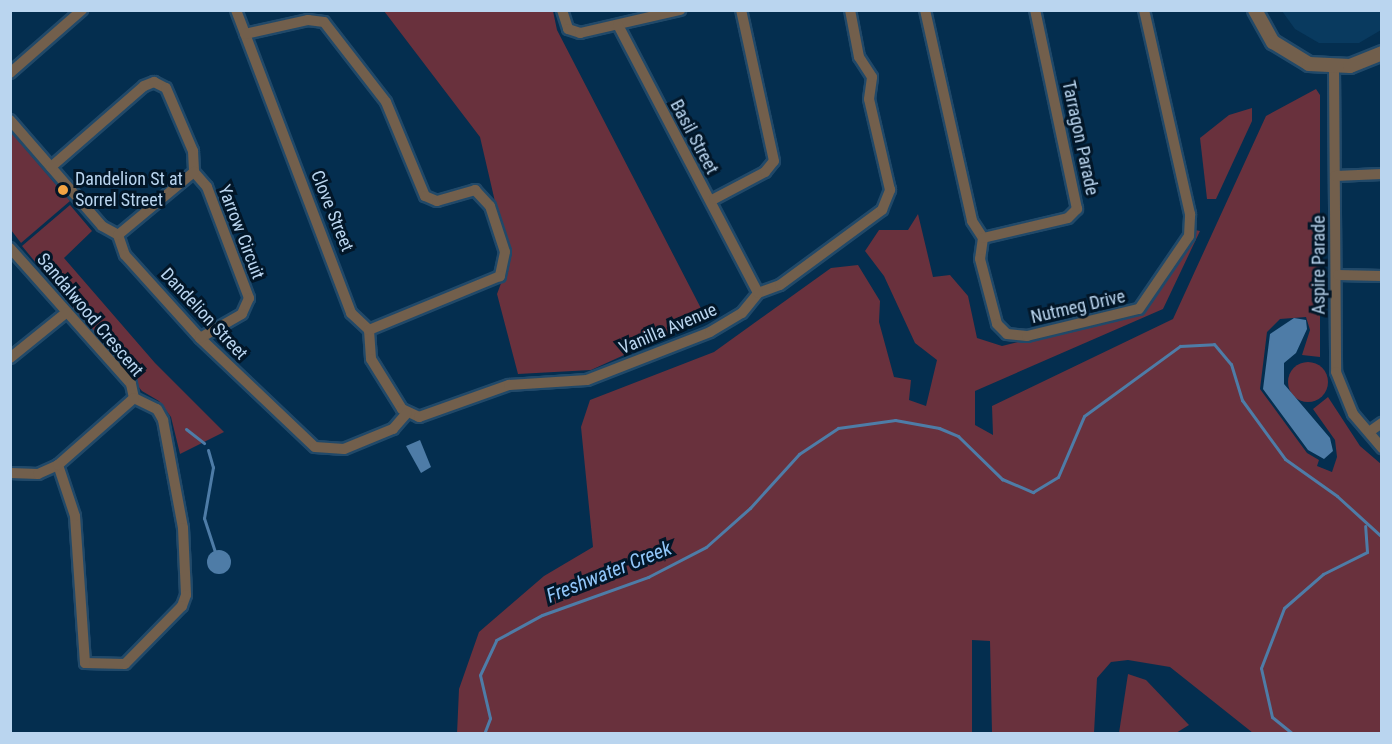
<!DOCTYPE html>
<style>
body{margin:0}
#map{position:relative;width:1392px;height:744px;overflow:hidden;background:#042e4f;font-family:"Roboto Condensed",sans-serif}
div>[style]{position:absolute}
.built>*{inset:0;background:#093a5f}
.green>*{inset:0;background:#69313d}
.round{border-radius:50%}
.water>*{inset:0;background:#4e7ca7}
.stream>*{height:3px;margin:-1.5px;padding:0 1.5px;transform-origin:1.5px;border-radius:1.5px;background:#4e7ca7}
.roads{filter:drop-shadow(2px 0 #214969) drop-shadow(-2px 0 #214969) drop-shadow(0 2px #214969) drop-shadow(0 -2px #214969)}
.minor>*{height:10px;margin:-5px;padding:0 5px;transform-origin:5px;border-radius:5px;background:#725f4c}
.tertiary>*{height:14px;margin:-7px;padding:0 7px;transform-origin:7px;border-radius:7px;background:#725f4c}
.dots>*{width:16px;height:16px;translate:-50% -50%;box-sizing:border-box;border:3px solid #021628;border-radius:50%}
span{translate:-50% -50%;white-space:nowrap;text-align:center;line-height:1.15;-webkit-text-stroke:6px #021628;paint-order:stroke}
.street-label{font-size:18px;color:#bad5ef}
.poi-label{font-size:18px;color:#bad5ef}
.left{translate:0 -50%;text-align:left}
.water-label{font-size:20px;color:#92c7fa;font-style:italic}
.frame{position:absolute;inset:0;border:12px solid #bad5ef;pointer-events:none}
</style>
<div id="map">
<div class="built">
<i style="clip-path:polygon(1282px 11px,1381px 11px,1381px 30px,1359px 43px,1319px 43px,1295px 29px)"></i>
</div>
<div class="green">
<i style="clip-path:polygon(384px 11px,553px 11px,557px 30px,706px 318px,591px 370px,518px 374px,497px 294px,509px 262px,480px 137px)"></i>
<i style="clip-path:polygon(1316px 89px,1320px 95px,1320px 357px,1302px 355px,1310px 330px,1306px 317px,1280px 319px,1267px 332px,1260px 389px,1307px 453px,1319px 460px,1317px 466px,1332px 472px,1337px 457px,1335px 440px,1313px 409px,1328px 397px,1360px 446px,1381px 464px,1381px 733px,1253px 733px,1170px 667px,1128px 660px,1111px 662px,1097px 678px,1094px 733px,992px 733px,990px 641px,972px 640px,972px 733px,457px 734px,459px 689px,479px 632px,544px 576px,593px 547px,581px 427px,590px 400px,714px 352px,831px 268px,858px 265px,880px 301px,879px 322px,894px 377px,911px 380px,909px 400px,926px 406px,937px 360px,915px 343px,884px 276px,865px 251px,879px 230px,908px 230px,918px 214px,933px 277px,950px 275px,968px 296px,977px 338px,1002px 346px,1131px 314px,1152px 303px,1195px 230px,1200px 231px,1163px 309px,975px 391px,975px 425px,993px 435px,992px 406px,1173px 319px,1266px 116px)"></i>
<i style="clip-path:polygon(1252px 108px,1252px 121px,1216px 199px,1207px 199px,1200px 138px,1229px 115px)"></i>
<i style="clip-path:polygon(10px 131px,70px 201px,21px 243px,11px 230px)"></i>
<i style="clip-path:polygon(70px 205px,92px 231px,64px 258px,155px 363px,224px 432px,180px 454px,171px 417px,159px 401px,142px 391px,22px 246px)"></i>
<i class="round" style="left:1288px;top:362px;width:40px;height:40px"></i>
<i style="clip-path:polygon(1128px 674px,1146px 680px,1189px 725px,1176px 733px,1119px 733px)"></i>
</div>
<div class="water">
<i style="clip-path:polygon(1294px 318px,1306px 320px,1307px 329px,1296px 353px,1284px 363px,1284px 384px,1330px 438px,1333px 451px,1324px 459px,1308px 450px,1263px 389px,1270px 334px)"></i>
<i style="clip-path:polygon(420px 440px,431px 467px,421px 473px,406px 446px)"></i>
<i class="round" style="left:207px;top:550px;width:24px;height:24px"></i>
</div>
<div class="stream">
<i style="left:186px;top:429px;width:23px;rotate:38deg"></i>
<i style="left:208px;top:450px;width:18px;rotate:74deg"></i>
<i style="left:213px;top:467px;width:52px;rotate:100deg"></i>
<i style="left:204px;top:518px;width:36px;rotate:72deg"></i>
<i style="left:484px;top:734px;width:17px;rotate:-69deg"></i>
<i style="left:490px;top:718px;width:44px;rotate:-103.1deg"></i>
<i style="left:480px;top:675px;width:38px;rotate:-65deg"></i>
<i style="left:496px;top:640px;width:52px;rotate:-28.5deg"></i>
<i style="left:542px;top:615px;width:113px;rotate:-19.7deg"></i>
<i style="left:648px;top:577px;width:65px;rotate:-27.3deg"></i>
<i style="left:706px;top:547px;width:59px;rotate:-41.6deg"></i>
<i style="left:750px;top:508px;width:73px;rotate:-47.8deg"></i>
<i style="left:799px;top:454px;width:47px;rotate:-33.7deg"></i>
<i style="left:838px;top:428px;width:58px;rotate:-8deg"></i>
<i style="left:895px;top:420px;width:45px;rotate:10.3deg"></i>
<i style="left:939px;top:428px;width:21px;rotate:23deg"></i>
<i style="left:958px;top:436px;width:62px;rotate:44.3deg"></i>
<i style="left:1002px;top:479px;width:34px;rotate:23deg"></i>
<i style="left:1033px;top:492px;width:29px;rotate:-31deg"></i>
<i style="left:1058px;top:477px;width:66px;rotate:-66.9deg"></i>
<i style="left:1084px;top:416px;width:119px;rotate:-36.1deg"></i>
<i style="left:1180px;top:346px;width:34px;rotate:-3deg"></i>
<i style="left:1214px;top:344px;width:26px;rotate:50deg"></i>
<i style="left:1231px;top:364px;width:38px;rotate:73deg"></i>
<i style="left:1242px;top:400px;width:73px;rotate:53.9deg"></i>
<i style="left:1285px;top:459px;width:64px;rotate:35.4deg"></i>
<i style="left:1337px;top:496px;width:61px;rotate:42.3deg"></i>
<i style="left:1293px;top:734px;width:27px;rotate:-141deg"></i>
<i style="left:1272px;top:717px;width:50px;rotate:-102.7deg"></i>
<i style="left:1261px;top:668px;width:64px;rotate:-69deg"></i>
<i style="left:1284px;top:608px;width:52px;rotate:-41.1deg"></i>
<i style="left:1323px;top:574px;width:49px;rotate:-26.6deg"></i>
<i style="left:1367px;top:552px;width:26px;rotate:-94deg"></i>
</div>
<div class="roads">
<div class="minor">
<i style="left:236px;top:10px;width:324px;rotate:69.2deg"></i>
<i style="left:351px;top:313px;width:25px;rotate:43deg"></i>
<i style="left:369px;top:330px;width:29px;rotate:86deg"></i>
<i style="left:371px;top:359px;width:59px;rotate:58.2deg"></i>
<i style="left:402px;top:409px;width:19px;rotate:25deg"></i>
<i style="left:419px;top:417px;width:96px;rotate:-19.6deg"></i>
<i style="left:509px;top:385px;width:78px;rotate:-3.7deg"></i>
<i style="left:587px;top:380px;width:132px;rotate:-21.3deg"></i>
<i style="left:710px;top:332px;width:37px;rotate:-31deg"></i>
<i style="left:742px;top:313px;width:26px;rotate:-51deg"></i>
<i style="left:758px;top:293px;width:23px;rotate:-20deg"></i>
<i style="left:780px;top:285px;width:127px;rotate:-36.3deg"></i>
<i style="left:882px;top:210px;width:22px;rotate:-68deg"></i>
<i style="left:890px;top:190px;width:93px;rotate:-103deg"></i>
<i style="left:869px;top:99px;width:22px;rotate:-82deg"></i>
<i style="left:872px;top:77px;width:24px;rotate:-123deg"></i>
<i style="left:859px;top:57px;width:48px;rotate:-100.8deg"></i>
<i style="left:562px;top:10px;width:20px;rotate:72deg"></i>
<i style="left:568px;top:29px;width:13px;rotate:18deg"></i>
<i style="left:580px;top:33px;width:103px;rotate:-13deg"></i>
<i style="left:925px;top:10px;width:216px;rotate:77.4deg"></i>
<i style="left:972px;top:221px;width:20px;rotate:57deg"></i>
<i style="left:983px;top:238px;width:21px;rotate:98deg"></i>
<i style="left:980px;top:259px;width:67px;rotate:75.3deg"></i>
<i style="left:997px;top:324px;width:14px;rotate:45deg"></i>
<i style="left:1007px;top:334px;width:20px;rotate:6deg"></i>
<i style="left:1027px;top:336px;width:115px;rotate:-13.6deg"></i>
<i style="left:1139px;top:309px;width:88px;rotate:-55.6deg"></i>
<i style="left:1189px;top:236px;width:22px;rotate:-87deg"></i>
<i style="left:1190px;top:214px;width:209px;rotate:-102.7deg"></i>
<i style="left:618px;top:25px;width:302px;rotate:62.4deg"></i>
<i style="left:245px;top:34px;width:65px;rotate:-12.5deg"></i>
<i style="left:308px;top:20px;width:16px;rotate:7deg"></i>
<i style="left:324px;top:22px;width:101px;rotate:52.2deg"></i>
<i style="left:386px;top:102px;width:102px;rotate:67.5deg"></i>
<i style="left:425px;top:196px;width:13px;rotate:23deg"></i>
<i style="left:437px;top:201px;width:40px;rotate:-16deg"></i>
<i style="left:475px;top:190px;width:22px;rotate:47deg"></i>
<i style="left:490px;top:206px;width:48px;rotate:71.9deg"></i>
<i style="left:505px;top:252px;width:25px;rotate:102deg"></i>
<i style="left:500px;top:276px;width:142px;rotate:157.6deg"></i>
<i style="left:1334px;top:67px;width:305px;rotate:89.6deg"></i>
<i style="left:1336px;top:372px;width:45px;rotate:68deg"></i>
<i style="left:1353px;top:414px;width:45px;rotate:49.5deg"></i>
<i style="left:10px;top:73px;width:96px;rotate:-41.2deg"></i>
<i style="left:10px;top:120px;width:140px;rotate:49deg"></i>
<i style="left:102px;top:226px;width:18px;rotate:29deg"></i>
<i style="left:118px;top:235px;width:21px;rotate:71deg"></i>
<i style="left:125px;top:255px;width:112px;rotate:47.9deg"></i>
<i style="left:200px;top:338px;width:158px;rotate:43.5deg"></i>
<i style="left:315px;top:447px;width:29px;rotate:4deg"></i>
<i style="left:344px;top:449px;width:53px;rotate:-22.2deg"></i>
<i style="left:393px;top:429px;width:21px;rotate:-49deg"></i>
<i style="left:51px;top:167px;width:123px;rotate:-41.1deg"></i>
<i style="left:144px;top:86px;width:11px;rotate:-22deg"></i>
<i style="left:154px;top:82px;width:13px;rotate:27deg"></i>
<i style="left:166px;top:88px;width:69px;rotate:66.8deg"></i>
<i style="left:193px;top:151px;width:21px;rotate:87deg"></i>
<i style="left:194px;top:172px;width:20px;rotate:49deg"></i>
<i style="left:207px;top:187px;width:119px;rotate:69.3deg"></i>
<i style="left:249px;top:298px;width:17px;rotate:114deg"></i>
<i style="left:242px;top:314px;width:48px;rotate:150.3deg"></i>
<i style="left:1335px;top:176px;width:47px;rotate:-2.4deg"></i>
<i style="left:714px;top:199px;width:58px;rotate:-27.9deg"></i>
<i style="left:765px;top:172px;width:14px;rotate:-51deg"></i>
<i style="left:774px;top:161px;width:155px;rotate:-102.3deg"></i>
<i style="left:118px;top:235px;width:99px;rotate:-39.7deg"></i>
<i style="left:983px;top:238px;width:87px;rotate:-13.2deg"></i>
<i style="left:1068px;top:218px;width:13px;rotate:-45deg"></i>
<i style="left:1077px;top:209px;width:203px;rotate:-101.9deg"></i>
<i style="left:10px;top:248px;width:182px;rotate:48.3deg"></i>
<i style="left:131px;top:384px;width:14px;rotate:78deg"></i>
<i style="left:134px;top:398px;width:25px;rotate:26deg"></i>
<i style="left:157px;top:409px;width:13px;rotate:61deg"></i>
<i style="left:163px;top:420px;width:110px;rotate:79.5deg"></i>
<i style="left:183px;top:528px;width:67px;rotate:87.4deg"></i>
<i style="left:186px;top:595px;width:12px;rotate:110deg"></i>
<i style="left:182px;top:606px;width:81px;rotate:134.5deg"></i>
<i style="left:125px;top:664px;width:40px;rotate:-178.6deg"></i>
<i style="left:85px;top:663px;width:147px;rotate:-93.9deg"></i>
<i style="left:75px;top:516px;width:54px;rotate:-108.4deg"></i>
<i style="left:1338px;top:275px;width:44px;rotate:1.3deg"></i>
<i style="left:10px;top:358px;width:73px;rotate:-38.9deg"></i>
<i style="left:1369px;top:432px;width:16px;rotate:-35deg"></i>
<i style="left:10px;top:473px;width:28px;rotate:2deg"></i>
<i style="left:38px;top:474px;width:22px;rotate:-24deg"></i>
<i style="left:58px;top:465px;width:101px;rotate:-41.4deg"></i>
</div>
<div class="tertiary">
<i style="left:1255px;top:10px;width:37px;rotate:61deg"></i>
<i style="left:1273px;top:42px;width:42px;rotate:31.4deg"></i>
<i style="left:1309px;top:64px;width:41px;rotate:2.8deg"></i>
<i style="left:1350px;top:66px;width:35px;rotate:-22deg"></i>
</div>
</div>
<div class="dots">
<i style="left:63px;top:190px;background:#f3a443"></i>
</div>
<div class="street-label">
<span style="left:694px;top:137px;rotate:62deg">Basil Street</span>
<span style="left:1080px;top:138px;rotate:78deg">Tarragon Parade</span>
<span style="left:332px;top:211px;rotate:68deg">Clove Street</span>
<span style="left:241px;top:232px;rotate:69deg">Yarrow Circuit</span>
<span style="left:1319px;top:265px;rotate:-90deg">Aspire Parade</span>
<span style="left:1078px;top:307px;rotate:-13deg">Nutmeg Drive</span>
<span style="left:204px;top:314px;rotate:47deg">Dandelion Street</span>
<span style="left:90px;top:315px;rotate:50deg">Sandalwood Crescent</span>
<span style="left:668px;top:329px;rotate:-23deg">Vanilla Avenue</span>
</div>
<div class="poi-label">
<span class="left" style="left:75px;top:190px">Dandelion St at<br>Sorrel Street</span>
</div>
<div class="water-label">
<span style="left:609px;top:572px;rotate:-22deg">Freshwater Creek</span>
</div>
<div class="frame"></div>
</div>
